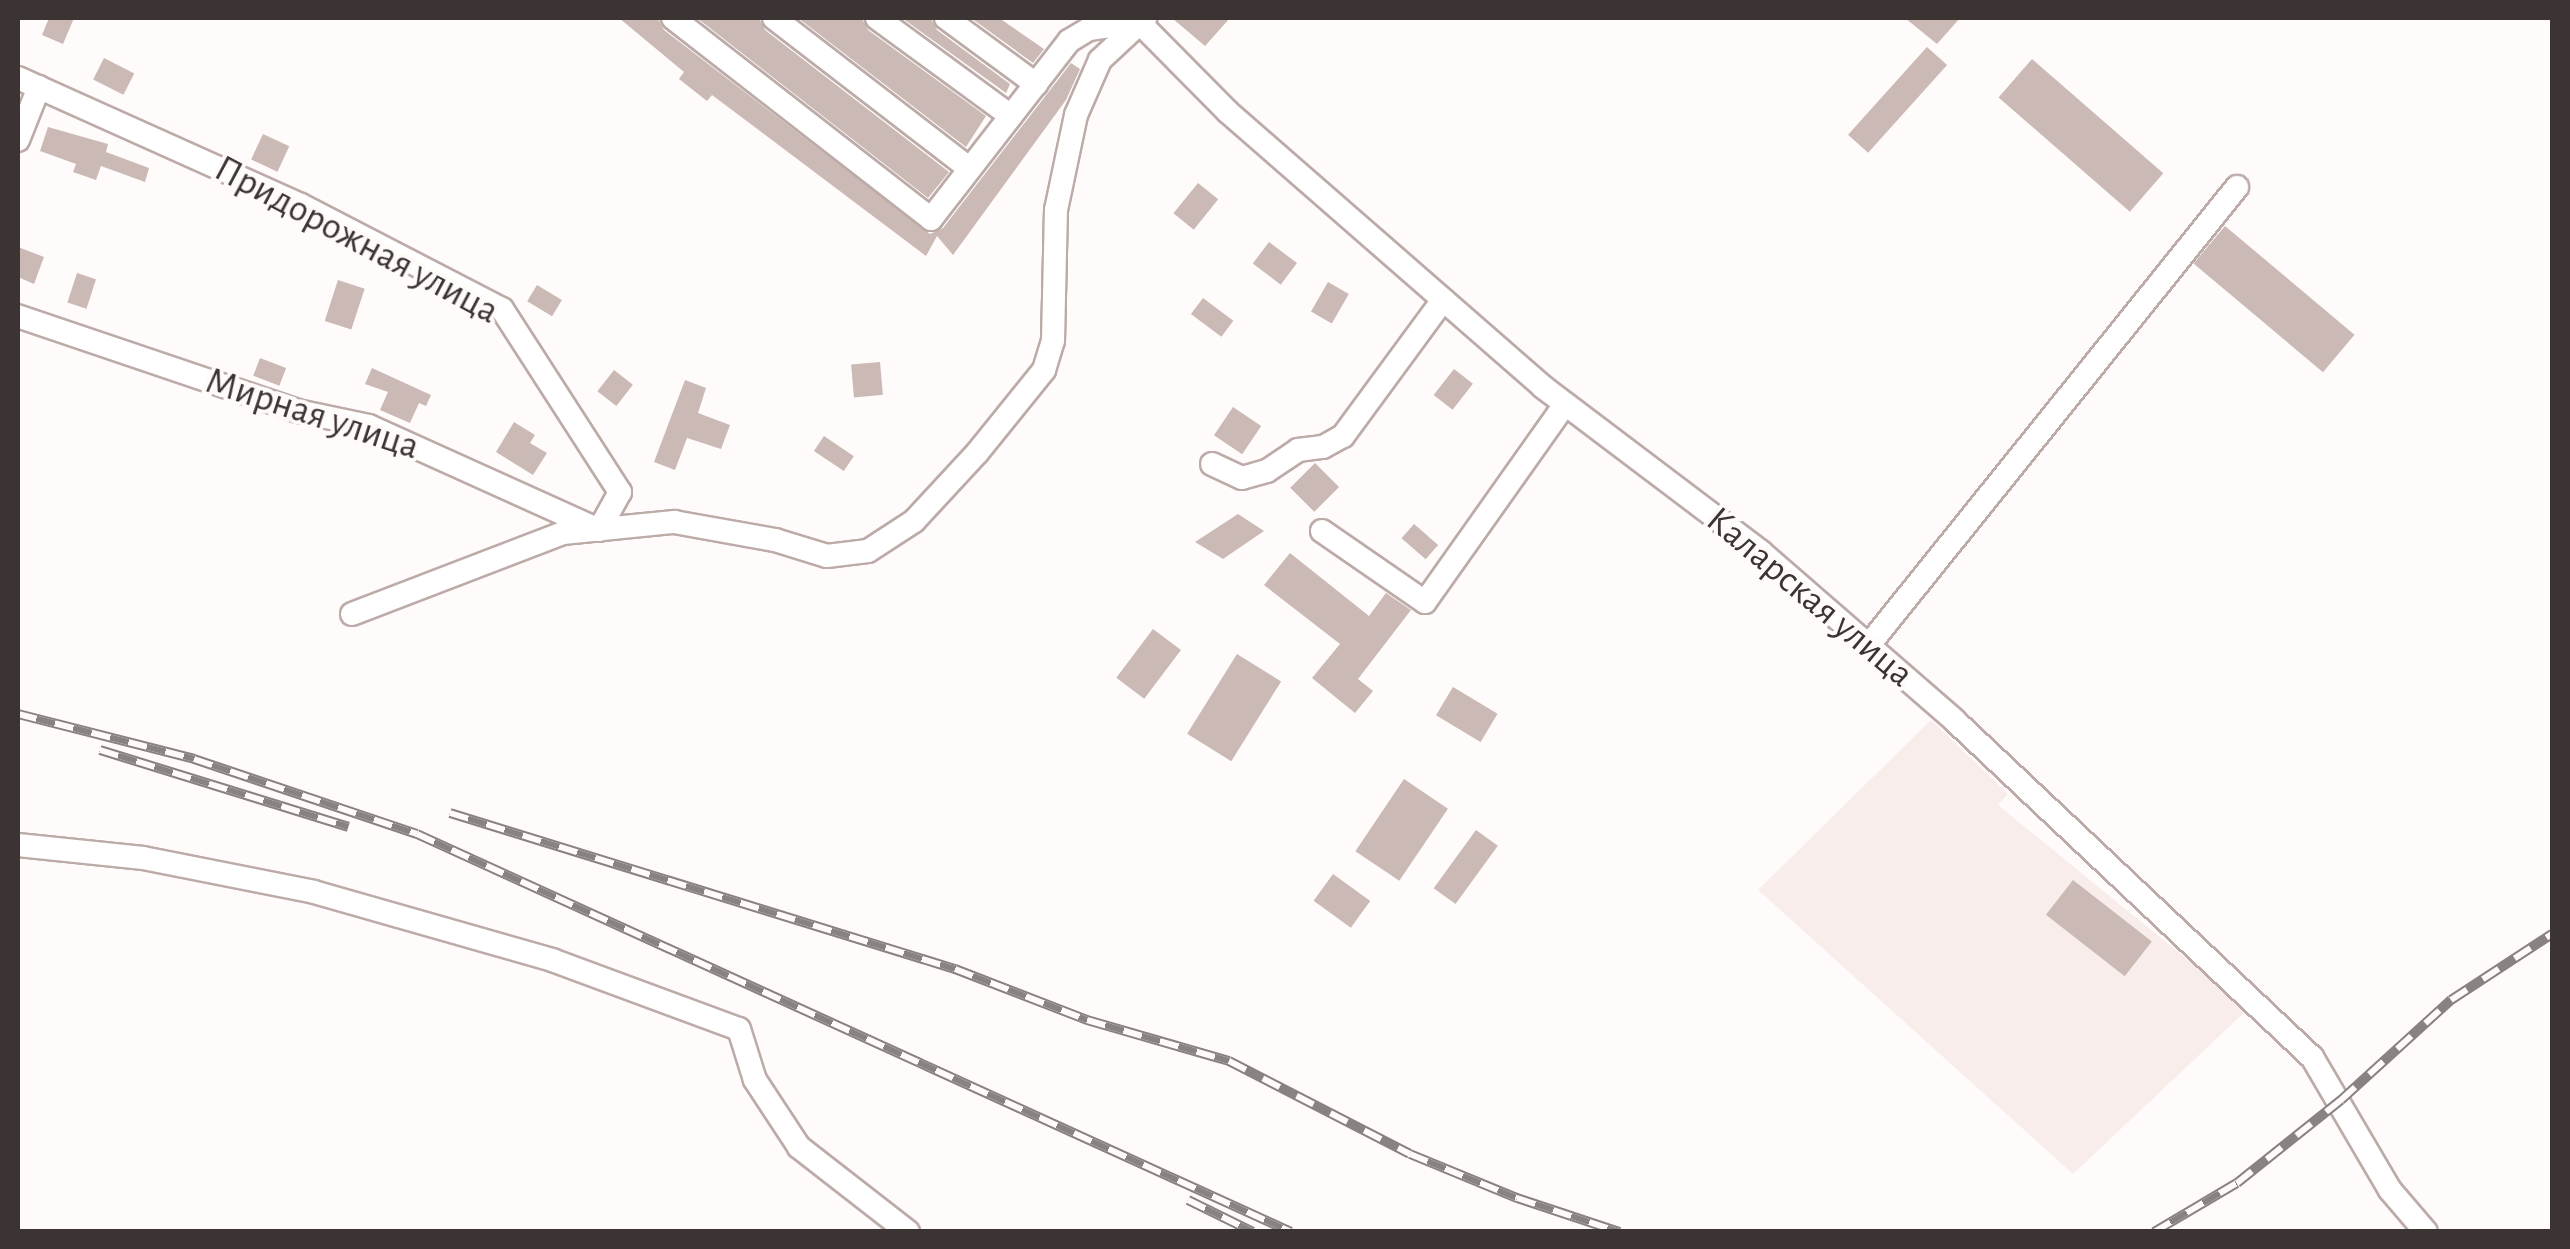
<!DOCTYPE html>
<meta charset="utf-8">
<style>
body{margin:0}
#map{position:relative;width:2570px;height:1249px;overflow:hidden;background:#fefbfa;font-family:"Alegreya Sans",sans-serif}
div>[style]{position:absolute}
.built>*{inset:0;background:#f8edeb}
.building>*{inset:0;background:#cab9b4;transform-origin:0 0}
.roads{filter:drop-shadow(2px 0 #bcaba7) drop-shadow(-2px 0 #bcaba7) drop-shadow(0 2px #bcaba7) drop-shadow(0 -2px #bcaba7)}
.minor>*{height:22px;margin:-11px;padding:0 11px;transform-origin:11px;border-radius:11px;background:#fff}
.rail>*{height:10px;margin-top:-5px;transform-origin:0;background:repeating-linear-gradient(90deg,#fefbfa 0 19px,#888281 0 38px);box-sizing:border-box;border-block:2px solid #888281}
span{translate:-50% -50%;white-space:nowrap;text-align:center;line-height:1.15;-webkit-text-stroke:8px #fefbfa;paint-order:stroke}
.street-label{font-size:38px;color:#3b3432}
.frame{position:absolute;inset:0;border:20px solid #3b3432;pointer-events:none}
</style>
<div id="map">
<div class="built">
<i style="clip-path:polygon(1931px 720px,2008px 794px,1998px 805px,2248px 1009px,2073px 1174px,1758px 890px)"></i>
</div>
<div class="building">
<i style="clip-path:polygon(49px 18px,74px 18px,63px 44px,42px 35px)"></i>
<i style="clip-path:polygon(619px 18px,658px 18px,664px 30px,930px 234px,943px 228px,1071px 63px,1080px 69px,1066px 100px,953px 255px,937px 236px,926px 256px,712px 95px,707px 101px,679px 79px,684px 72px)"></i>
<i style="clip-path:polygon(697px 18px,759px 18px,765px 30px,949px 172px,928px 198px)"></i>
<i style="clip-path:polygon(798px 18px,862px 18px,868px 30px,986px 116px,966px 147px)"></i>
<i style="clip-path:polygon(902px 18px,931px 18px,937px 30px,1010px 84px,1006px 93px)"></i>
<i style="clip-path:polygon(971px 18px,999px 18px,1044px 49px,1033px 63px)"></i>
<i style="clip-path:polygon(1172px 18px,1230px 18px,1205px 46px)"></i>
<i style="clip-path:polygon(1905px 18px,1960px 18px,1937px 44px)"></i>
<i style="left:1927px;top:47px;width:27px;height:118px;rotate:42deg"></i>
<i style="left:104px;top:58px;width:34px;height:24px;rotate:27deg"></i>
<i style="left:2032px;top:59px;width:174px;height:51px;rotate:41deg"></i>
<i style="clip-path:polygon(48px 127px,108px 144px,106px 152px,149px 168px,145px 182px,101px 166px,96px 180px,73px 172px,76px 164px,40px 151px)"></i>
<i style="left:263px;top:134px;width:29px;height:28px;rotate:25deg"></i>
<i style="left:1198px;top:183px;width:26px;height:39px;rotate:39deg"></i>
<i style="left:2225px;top:226px;width:169px;height:49px;rotate:40deg"></i>
<i style="left:1269px;top:242px;width:35px;height:27px;rotate:37deg"></i>
<i style="clip-path:polygon(18px 247px,44px 257px,34px 284px,18px 277px)"></i>
<i style="left:77px;top:273px;width:20px;height:31px;rotate:18deg"></i>
<i style="left:338px;top:280px;width:28px;height:43px;rotate:18deg"></i>
<i style="left:1328px;top:282px;width:24px;height:34px;rotate:30deg"></i>
<i style="left:537px;top:285px;width:29px;height:19px;rotate:31deg"></i>
<i style="left:1203px;top:298px;width:38px;height:20px;rotate:37deg"></i>
<i style="left:260px;top:358px;width:28px;height:19px;rotate:21deg"></i>
<i style="left:880px;top:362px;width:33px;height:29px;rotate:85deg"></i>
<i style="clip-path:polygon(372px 368px,431px 395px,426px 406px,419px 403px,410px 423px,380px 410px,388px 392px,365px 384px)"></i>
<i style="left:1454px;top:369px;width:24px;height:33px;rotate:38deg"></i>
<i style="left:614px;top:370px;width:24px;height:27px;rotate:38deg"></i>
<i style="clip-path:polygon(685px 380px,706px 388px,698px 413px,730px 425px,721px 449px,687px 438px,675px 470px,654px 462px)"></i>
<i style="left:1233px;top:407px;width:34px;height:34px;rotate:34deg"></i>
<i style="clip-path:polygon(514px 422px,535px 435px,530px 443px,547px 453px,533px 475px,496px 452px)"></i>
<i style="left:824px;top:436px;width:36px;height:18px;rotate:34deg"></i>
<i style="left:1315px;top:463px;width:34px;height:35px;rotate:45deg"></i>
<i style="clip-path:polygon(1238px 514px,1264px 531px,1223px 559px,1195px 542px)"></i>
<i style="left:1414px;top:524px;width:32px;height:19px;rotate:41deg"></i>
<i style="clip-path:polygon(1290px 553px,1369px 616px,1386px 593px,1411px 610px,1358px 679px,1373px 691px,1355px 713px,1312px 678px,1340px 644px,1264px 585px)"></i>
<i style="left:1153px;top:629px;width:35px;height:61px;rotate:37deg"></i>
<i style="left:1237px;top:654px;width:52px;height:94px;rotate:32deg"></i>
<i style="left:1453px;top:687px;width:52px;height:33px;rotate:31deg"></i>
<i style="left:1404px;top:779px;width:53px;height:87px;rotate:34deg"></i>
<i style="left:1476px;top:830px;width:27px;height:72px;rotate:36deg"></i>
<i style="left:1333px;top:874px;width:46px;height:33px;rotate:36deg"></i>
<i style="left:2073px;top:880px;width:100px;height:44px;rotate:38deg"></i>
</div>
<div class="roads">
<div class="minor">
<i style="left:673px;top:18px;width:327px;rotate:37.9deg"></i>
<i style="left:931px;top:219px;width:225px;rotate:-52.2deg"></i>
<i style="left:1069px;top:41px;width:23px;rotate:-31deg"></i>
<i style="left:1089px;top:29px;width:49px;rotate:-8.1deg"></i>
<i style="left:774px;top:18px;width:247px;rotate:37.6deg"></i>
<i style="left:877px;top:18px;width:166px;rotate:36.2deg"></i>
<i style="left:946px;top:18px;width:112px;rotate:36.3deg"></i>
<i style="left:1135px;top:18px;width:132px;rotate:45.3deg"></i>
<i style="left:1228px;top:112px;width:418px;rotate:41.1deg"></i>
<i style="left:1543px;top:387px;width:273px;rotate:37.1deg"></i>
<i style="left:1761px;top:552px;width:256px;rotate:41deg"></i>
<i style="left:1954px;top:720px;width:492px;rotate:43.3deg"></i>
<i style="left:2312px;top:1057px;width:154px;rotate:59.6deg"></i>
<i style="left:2390px;top:1190px;width:55px;rotate:49.4deg"></i>
<i style="left:18px;top:78px;width:310px;rotate:24.2deg"></i>
<i style="left:301px;top:205px;width:226px;rotate:27.4deg"></i>
<i style="left:502px;top:309px;width:218px;rotate:57.2deg"></i>
<i style="left:620px;top:492px;width:43px;rotate:118.9deg"></i>
<i style="left:599px;top:530px;width:252px;rotate:-155.7deg"></i>
<i style="left:369px;top:426px;width:73px;rotate:-168.1deg"></i>
<i style="left:298px;top:411px;width:296px;rotate:-161.3deg"></i>
<i style="left:18px;top:140px;width:57px;rotate:-68.4deg"></i>
<i style="left:1212px;top:464px;width:33px;rotate:25deg"></i>
<i style="left:1242px;top:478px;width:26px;rotate:-16deg"></i>
<i style="left:1267px;top:471px;width:37px;rotate:-34deg"></i>
<i style="left:1298px;top:450px;width:25px;rotate:-7deg"></i>
<i style="left:1323px;top:447px;width:23px;rotate:-29deg"></i>
<i style="left:1343px;top:436px;width:169px;rotate:-53.7deg"></i>
<i style="left:1322px;top:531px;width:125px;rotate:34.6deg"></i>
<i style="left:1425px;top:602px;width:242px;rotate:-54.7deg"></i>
<i style="left:352px;top:614px;width:226px;rotate:-21deg"></i>
<i style="left:563px;top:533px;width:112px;rotate:-5.7deg"></i>
<i style="left:674px;top:522px;width:103px;rotate:10.1deg"></i>
<i style="left:775px;top:540px;width:54px;rotate:17.1deg"></i>
<i style="left:827px;top:556px;width:41px;rotate:-7deg"></i>
<i style="left:868px;top:551px;width:55px;rotate:-33.1deg"></i>
<i style="left:914px;top:521px;width:93px;rotate:-47.2deg"></i>
<i style="left:977px;top:453px;width:107px;rotate:-51.1deg"></i>
<i style="left:1044px;top:370px;width:30px;rotate:-73deg"></i>
<i style="left:1053px;top:341px;width:131px;rotate:-88.7deg"></i>
<i style="left:1056px;top:210px;width:97px;rotate:-78.1deg"></i>
<i style="left:1076px;top:115px;width:60px;rotate:-66.4deg"></i>
<i style="left:1100px;top:60px;width:62px;rotate:-43deg"></i>
<i style="left:1868px;top:646px;width:589px;rotate:-51.2deg"></i>
<i style="left:18px;top:845px;width:126px;rotate:5.9deg"></i>
<i style="left:143px;top:858px;width:174px;rotate:11.2deg"></i>
<i style="left:314px;top:892px;width:248px;rotate:15.9deg"></i>
<i style="left:552px;top:960px;width:199px;rotate:20.3deg"></i>
<i style="left:739px;top:1029px;width:53px;rotate:72.6deg"></i>
<i style="left:755px;top:1080px;width:80px;rotate:56.7deg"></i>
<i style="left:799px;top:1147px;width:138px;rotate:37.9deg"></i>
</div>
</div>
<div class="rail">
<i style="left:18px;top:714px;width:182px;rotate:14.3deg"></i>
<i style="left:194px;top:759px;width:235px;rotate:18.6deg"></i>
<i style="left:417px;top:834px;width:960px;rotate:24.48deg"></i>
<i style="left:100px;top:750px;width:260px;rotate:17.2deg"></i>
<i style="left:450px;top:813px;width:529px;rotate:17.17deg"></i>
<i style="left:955px;top:969px;width:142px;rotate:21.1deg"></i>
<i style="left:1087px;top:1020px;width:148px;rotate:16.1deg"></i>
<i style="left:1229px;top:1061px;width:203px;rotate:27.2deg"></i>
<i style="left:1410px;top:1154px;width:116px;rotate:22.4deg"></i>
<i style="left:1517px;top:1198px;width:108px;rotate:18.4deg"></i>
<i style="left:1188px;top:1200px;width:72px;rotate:26.2deg"></i>
<i style="left:2154px;top:1232px;width:96px;rotate:-30.6deg"></i>
<i style="left:2237px;top:1183px;width:133px;rotate:-38.6deg"></i>
<i style="left:2341px;top:1100px;width:149px;rotate:-42.3deg"></i>
<i style="left:2451px;top:1000px;width:121px;rotate:-33.2deg"></i>
</div>
<div class="street-label">
<span style="left:356px;top:241px;rotate:28deg">Придорожная улица</span>
<span style="left:312px;top:415px;rotate:18deg">Мирная улица</span>
<span style="left:1809px;top:598px;rotate:40deg">Каларская улица</span>
</div>
<div class="frame"></div>
</div>
